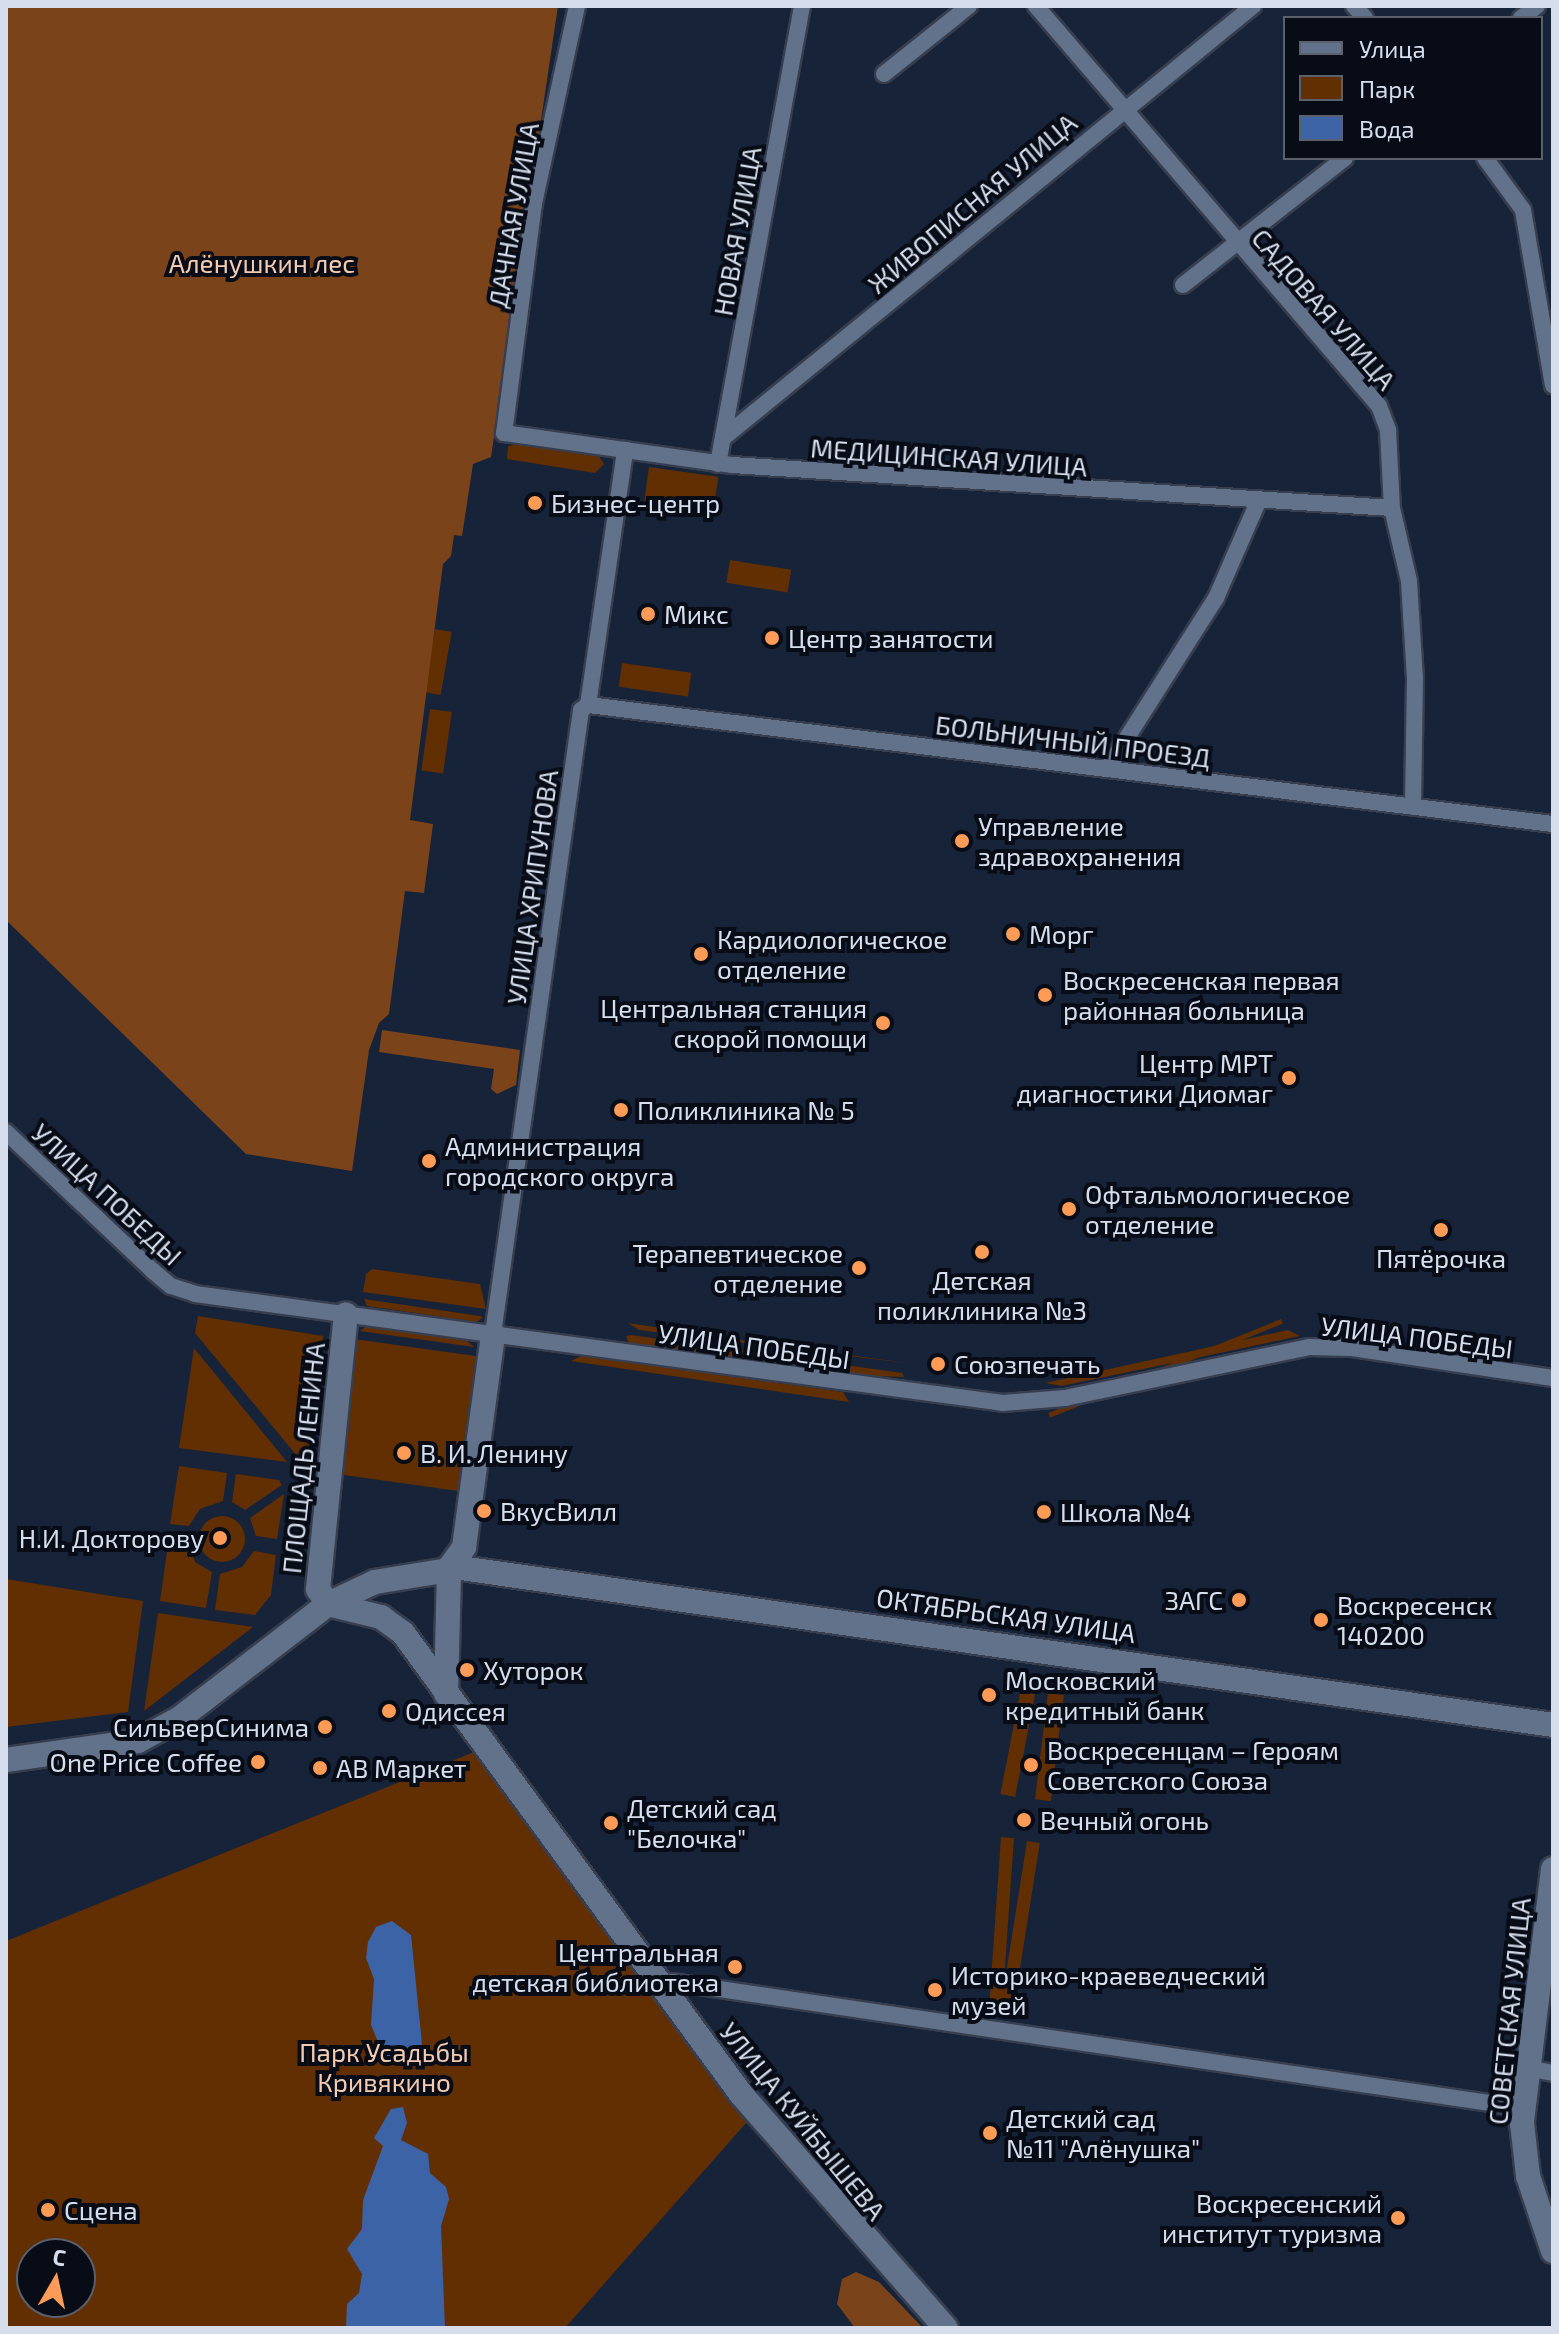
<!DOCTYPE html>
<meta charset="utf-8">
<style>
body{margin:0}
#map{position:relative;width:1559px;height:2334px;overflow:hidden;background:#172338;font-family:"Exo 2",sans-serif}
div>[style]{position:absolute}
.green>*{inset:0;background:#622f03;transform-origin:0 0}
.round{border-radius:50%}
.forest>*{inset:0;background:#7b431a}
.water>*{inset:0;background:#3d63a7}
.roads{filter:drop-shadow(2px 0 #363e50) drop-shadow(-2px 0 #363e50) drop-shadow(0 2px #363e50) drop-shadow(0 -2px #363e50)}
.street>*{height:16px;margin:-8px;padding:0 8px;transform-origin:8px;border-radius:8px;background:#63728b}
.secondary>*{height:24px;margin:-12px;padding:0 12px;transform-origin:12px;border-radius:12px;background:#63728b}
.dots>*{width:22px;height:22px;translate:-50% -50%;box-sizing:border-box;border:4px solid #070c16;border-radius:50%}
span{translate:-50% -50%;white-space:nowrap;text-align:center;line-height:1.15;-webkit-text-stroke:8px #070c16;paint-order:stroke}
.street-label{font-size:26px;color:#d6deed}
.park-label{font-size:26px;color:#f4cbb1}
.poi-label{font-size:26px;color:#d6deed}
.left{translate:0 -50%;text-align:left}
.right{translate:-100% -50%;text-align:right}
.frame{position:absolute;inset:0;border:8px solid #d6deed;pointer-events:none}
.legend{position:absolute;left:1283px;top:16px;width:260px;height:144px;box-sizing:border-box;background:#070c16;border:2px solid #5a606c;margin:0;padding:10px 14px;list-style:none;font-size:24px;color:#d6deed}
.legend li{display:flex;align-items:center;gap:16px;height:40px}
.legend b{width:40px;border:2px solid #5a606c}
.north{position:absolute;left:16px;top:2238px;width:80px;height:80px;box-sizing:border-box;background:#070c16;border:2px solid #5a606c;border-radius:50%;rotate:9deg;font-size:22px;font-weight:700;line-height:32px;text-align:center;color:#d6deed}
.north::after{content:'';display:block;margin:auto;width:28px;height:36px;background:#fe9c57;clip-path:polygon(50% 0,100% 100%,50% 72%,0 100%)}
</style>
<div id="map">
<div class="green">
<i style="clip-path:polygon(519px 444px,598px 455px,604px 464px,595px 473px,507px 459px,508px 446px)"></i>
<i style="left:649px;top:467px;width:70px;height:36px;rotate:8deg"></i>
<i style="left:730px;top:560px;width:62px;height:23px;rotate:9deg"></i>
<i style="left:435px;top:629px;width:17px;height:64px;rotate:10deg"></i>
<i style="left:622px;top:663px;width:70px;height:24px;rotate:8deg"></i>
<i style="left:430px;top:709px;width:22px;height:62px;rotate:8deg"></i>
<i style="clip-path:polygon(372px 1269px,480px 1284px,486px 1309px,363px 1292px,366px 1274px)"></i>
<i style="clip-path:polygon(364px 1299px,480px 1316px,483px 1317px,477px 1322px,367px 1306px)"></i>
<i style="clip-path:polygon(198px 1316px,323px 1336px,307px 1468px,195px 1333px)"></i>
<i style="left:1281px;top:1319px;width:5px;height:251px;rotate:68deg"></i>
<i style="clip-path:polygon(628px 1323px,734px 1339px,914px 1364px,639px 1330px)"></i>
<i style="clip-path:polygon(368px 1325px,465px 1339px,474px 1347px,360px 1331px)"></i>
<i style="clip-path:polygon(1288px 1330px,1300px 1336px,1062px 1386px,1045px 1383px)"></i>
<i style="clip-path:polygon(631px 1335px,902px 1373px,904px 1377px,848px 1375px,629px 1343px,626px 1336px)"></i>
<i style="left:354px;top:1339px;width:128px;height:136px;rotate:8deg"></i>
<i style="clip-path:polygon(194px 1348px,287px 1462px,179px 1448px)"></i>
<i style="clip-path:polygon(581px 1356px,843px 1392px,849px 1402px,571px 1361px)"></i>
<i style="clip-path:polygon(179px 1466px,227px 1473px,223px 1501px,200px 1509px,189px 1526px,170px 1524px)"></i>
<i style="clip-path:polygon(236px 1474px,279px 1480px,282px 1485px,245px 1510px,232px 1502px)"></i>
<i style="clip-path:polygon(284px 1494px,277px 1539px,256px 1536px,250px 1518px)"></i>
<i class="round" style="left:199px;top:1516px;width:46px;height:46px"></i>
<i style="clip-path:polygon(169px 1537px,187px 1539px,195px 1562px,212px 1572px,206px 1608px,160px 1601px)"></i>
<i style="clip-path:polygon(254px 1551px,276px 1555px,271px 1595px,255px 1615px,215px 1610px,220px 1574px,242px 1567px)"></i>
<i style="clip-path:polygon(6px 1579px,143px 1601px,128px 1712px,6px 1727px)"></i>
<i style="clip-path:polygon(158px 1613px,253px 1627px,144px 1711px)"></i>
<i style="left:1021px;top:1688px;width:15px;height:108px;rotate:11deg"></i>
<i style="left:1048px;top:1693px;width:16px;height:107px;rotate:7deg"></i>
<i style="clip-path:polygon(evenodd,474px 1752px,747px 2122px,565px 2328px,6px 2328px,6px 1941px,474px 1752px,32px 2254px,80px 2254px,80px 2302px,32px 2302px,32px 2254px)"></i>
<i style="left:1001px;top:1837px;width:13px;height:171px;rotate:4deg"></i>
<i style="left:1027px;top:1841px;width:13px;height:171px;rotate:9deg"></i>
</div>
<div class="forest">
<i style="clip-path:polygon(6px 6px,558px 6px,491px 457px,473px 464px,462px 536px,454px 535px,451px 556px,443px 564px,410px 820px,433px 824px,424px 893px,405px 891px,389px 1014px,379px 1023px,369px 1050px,352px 1171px,246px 1154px,6px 920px)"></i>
<i style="clip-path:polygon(382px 1030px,520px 1050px,516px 1085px,497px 1094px,491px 1089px,494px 1069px,379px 1052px)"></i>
<i style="clip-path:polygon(856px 2272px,879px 2282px,923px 2328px,855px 2328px,837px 2304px,842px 2279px)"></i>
</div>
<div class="water">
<i style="clip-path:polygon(392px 1921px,411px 1935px,422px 2044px,419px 2055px,408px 2059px,384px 2056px,371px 2025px,374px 1979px,366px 1958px,368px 1942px,376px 1927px)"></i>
<i style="clip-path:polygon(403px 2107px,407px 2123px,401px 2140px,428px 2154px,430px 2173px,446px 2187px,449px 2199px,441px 2226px,445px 2328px,346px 2328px,347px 2304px,359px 2293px,362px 2274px,347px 2249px,362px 2229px,363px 2200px,383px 2146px,374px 2138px,391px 2109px)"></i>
</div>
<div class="roads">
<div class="street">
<i style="left:577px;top:6px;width:202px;rotate:102.3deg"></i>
<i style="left:534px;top:203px;width:232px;rotate:97.4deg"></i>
<i style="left:504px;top:433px;width:230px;rotate:8deg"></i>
<i style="left:732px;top:465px;width:661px;rotate:3.73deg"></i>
<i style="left:1036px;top:6px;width:527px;rotate:49.39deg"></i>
<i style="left:1379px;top:406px;width:26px;rotate:69deg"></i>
<i style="left:1388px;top:430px;width:78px;rotate:87.1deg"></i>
<i style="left:1392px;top:508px;width:75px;rotate:76.9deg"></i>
<i style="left:1409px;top:581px;width:97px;rotate:86.5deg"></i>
<i style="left:1415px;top:678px;width:129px;rotate:90.9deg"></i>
<i style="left:1354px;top:6px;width:16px;rotate:47deg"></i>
<i style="left:1521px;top:18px;width:20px;rotate:-37deg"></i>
<i style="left:884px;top:74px;width:109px;rotate:-38.7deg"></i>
<i style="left:1485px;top:158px;width:64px;rotate:53.8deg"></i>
<i style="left:1523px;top:210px;width:178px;rotate:80.3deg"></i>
<i style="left:1183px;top:285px;width:206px;rotate:-38.1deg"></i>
<i style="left:723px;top:438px;width:684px;rotate:-39.18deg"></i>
<i style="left:718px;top:464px;width:466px;rotate:-79.6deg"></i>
<i style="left:588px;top:705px;width:972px;rotate:7.03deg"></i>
<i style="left:1107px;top:769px;width:203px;rotate:-57.5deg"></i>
<i style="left:1216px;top:598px;width:105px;rotate:-66.4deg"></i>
<i style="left:6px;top:1132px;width:202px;rotate:43.4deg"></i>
<i style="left:153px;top:1271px;width:23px;rotate:40deg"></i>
<i style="left:171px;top:1286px;width:25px;rotate:18deg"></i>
<i style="left:195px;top:1294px;width:815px;rotate:7.68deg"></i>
<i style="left:1003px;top:1403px;width:62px;rotate:-4.6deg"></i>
<i style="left:1065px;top:1398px;width:249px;rotate:-11.8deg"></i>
<i style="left:1309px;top:1347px;width:43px;rotate:1.3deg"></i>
<i style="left:1352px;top:1348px;width:203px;rotate:8.5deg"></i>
<i style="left:493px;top:1334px;width:630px;rotate:-81.97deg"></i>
<i style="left:581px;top:710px;width:9px;rotate:-36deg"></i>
<i style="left:588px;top:705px;width:258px;rotate:-81.7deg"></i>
<i style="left:660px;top:1987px;width:13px;rotate:-23deg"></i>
<i style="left:672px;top:1982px;width:860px;rotate:8.42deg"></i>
<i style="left:1527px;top:2068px;width:26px;rotate:11deg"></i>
</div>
<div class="secondary">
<i style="left:449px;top:1568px;width:26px;rotate:-54deg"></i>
<i style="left:464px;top:1547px;width:215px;rotate:-82.2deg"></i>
<i style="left:328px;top:1604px;width:55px;rotate:13.8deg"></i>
<i style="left:381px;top:1617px;width:27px;rotate:36deg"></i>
<i style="left:403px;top:1633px;width:572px;rotate:53.75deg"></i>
<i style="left:741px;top:2094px;width:311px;rotate:48.8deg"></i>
<i style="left:328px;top:1604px;width:18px;rotate:-124deg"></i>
<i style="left:318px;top:1589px;width:276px;rotate:-84.2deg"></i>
<i style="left:446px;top:1694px;width:126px;rotate:-88.6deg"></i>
<i style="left:6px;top:1760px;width:133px;rotate:-8.2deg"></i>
<i style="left:138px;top:1741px;width:48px;rotate:-28.7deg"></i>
<i style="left:180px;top:1718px;width:187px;rotate:-37.6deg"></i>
<i style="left:328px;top:1604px;width:52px;rotate:-25.1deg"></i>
<i style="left:375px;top:1582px;width:87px;rotate:-9.2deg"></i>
<i style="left:461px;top:1568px;width:1103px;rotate:8.18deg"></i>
<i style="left:1553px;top:1869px;width:256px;rotate:97deg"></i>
<i style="left:1522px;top:2123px;width:53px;rotate:83.5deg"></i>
<i style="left:1528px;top:2176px;width:79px;rotate:71.6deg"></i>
</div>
</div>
<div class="dots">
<i style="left:535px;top:503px;background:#fe9c57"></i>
<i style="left:648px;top:614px;background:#fe9c57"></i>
<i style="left:772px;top:638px;background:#fe9c57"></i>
<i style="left:962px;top:841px;background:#fe9c57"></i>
<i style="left:1013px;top:934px;background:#fe9c57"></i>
<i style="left:701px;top:954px;background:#fe9c57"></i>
<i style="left:1045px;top:995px;background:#fe9c57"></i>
<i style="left:883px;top:1023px;background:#fe9c57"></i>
<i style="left:1289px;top:1078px;background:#fe9c57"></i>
<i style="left:621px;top:1110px;background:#fe9c57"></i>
<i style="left:429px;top:1161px;background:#fe9c57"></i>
<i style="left:1069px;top:1209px;background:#fe9c57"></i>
<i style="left:1441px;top:1230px;background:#fe9c57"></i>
<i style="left:982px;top:1252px;background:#fe9c57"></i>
<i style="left:859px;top:1268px;background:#fe9c57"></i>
<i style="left:938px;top:1364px;background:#fe9c57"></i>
<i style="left:404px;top:1453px;background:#fe9c57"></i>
<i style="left:484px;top:1511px;background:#fe9c57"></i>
<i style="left:1044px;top:1512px;background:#fe9c57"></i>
<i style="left:220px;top:1538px;background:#fe9c57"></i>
<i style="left:1239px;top:1600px;background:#fe9c57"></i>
<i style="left:1321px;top:1620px;background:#fe9c57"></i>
<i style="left:467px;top:1670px;background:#fe9c57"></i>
<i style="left:989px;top:1695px;background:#fe9c57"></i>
<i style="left:389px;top:1711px;background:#fe9c57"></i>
<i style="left:325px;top:1727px;background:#fe9c57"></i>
<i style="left:258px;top:1762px;background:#fe9c57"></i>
<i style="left:1031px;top:1765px;background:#fe9c57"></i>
<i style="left:320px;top:1768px;background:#fe9c57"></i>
<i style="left:1024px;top:1820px;background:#fe9c57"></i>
<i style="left:611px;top:1823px;background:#fe9c57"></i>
<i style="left:735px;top:1967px;background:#fe9c57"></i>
<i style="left:935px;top:1990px;background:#fe9c57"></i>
<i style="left:990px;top:2133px;background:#fe9c57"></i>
<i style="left:48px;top:2210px;background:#fe9c57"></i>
<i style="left:1398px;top:2218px;background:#fe9c57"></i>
</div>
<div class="street-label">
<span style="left:972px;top:203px;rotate:-40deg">ЖИВОПИСНАЯ УЛИЦА</span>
<span style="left:513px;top:215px;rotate:-80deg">ДАЧНАЯ УЛИЦА</span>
<span style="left:737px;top:231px;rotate:-80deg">НОВАЯ УЛИЦА</span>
<span style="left:1324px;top:309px;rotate:49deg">САДОВАЯ УЛИЦА</span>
<span style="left:949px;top:457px;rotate:4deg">МЕДИЦИНСКАЯ УЛИЦА</span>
<span style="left:1073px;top:741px;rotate:7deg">БОЛЬНИЧНЫЙ ПРОЕЗД</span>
<span style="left:532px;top:887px;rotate:-82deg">УЛИЦА ХРИПУНОВА</span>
<span style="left:107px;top:1194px;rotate:43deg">УЛИЦА ПОБЕДЫ</span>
<span style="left:1417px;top:1337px;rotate:7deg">УЛИЦА ПОБЕДЫ</span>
<span style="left:754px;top:1346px;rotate:8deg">УЛИЦА ПОБЕДЫ</span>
<span style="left:303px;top:1458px;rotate:-84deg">ПЛОЩАДЬ ЛЕНИНА</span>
<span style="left:1006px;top:1615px;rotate:8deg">ОКТЯБРЬСКАЯ УЛИЦА</span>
<span style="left:1509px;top:2011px;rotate:-84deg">СОВЕТСКАЯ УЛИЦА</span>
<span style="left:803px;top:2121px;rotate:51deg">УЛИЦА КУЙБЫШЕВА</span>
</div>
<div class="park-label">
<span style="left:262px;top:263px">Алёнушкин лес</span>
<span style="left:384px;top:2067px">Парк Усадьбы<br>Кривякино</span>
</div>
<div class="poi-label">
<span class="left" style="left:551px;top:503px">Бизнес-центр</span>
<span class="left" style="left:664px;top:614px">Микс</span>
<span class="left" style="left:788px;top:638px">Центр занятости</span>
<span class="left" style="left:978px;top:841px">Управление<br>здравохранения</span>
<span class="left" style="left:1029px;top:934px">Морг</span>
<span class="left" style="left:717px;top:954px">Кардиологическое<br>отделение</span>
<span class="left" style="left:1063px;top:995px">Воскресенская первая<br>районная больница</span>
<span class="right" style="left:867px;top:1023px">Центральная станция<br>скорой помощи</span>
<span class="right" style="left:1273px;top:1078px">Центр МРТ<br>диагностики Диомаг</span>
<span class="left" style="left:637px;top:1110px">Поликлиника № 5</span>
<span class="left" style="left:445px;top:1161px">Администрация<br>городского округа</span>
<span class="left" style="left:1085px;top:1209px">Офтальмологическое<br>отделение</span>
<span class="right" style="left:843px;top:1268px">Терапевтическое<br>отделение</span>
<span style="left:1441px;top:1258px">Пятёрочка</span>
<span style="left:982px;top:1295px">Детская<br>поликлиника №3</span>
<span class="left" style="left:954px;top:1364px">Союзпечать</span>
<span class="left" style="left:420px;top:1453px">В. И. Ленину</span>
<span class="left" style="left:500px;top:1511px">ВкусВилл</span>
<span class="left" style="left:1060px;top:1512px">Школа №4</span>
<span class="right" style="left:204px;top:1538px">Н.И. Докторову</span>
<span class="right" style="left:1223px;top:1600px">ЗАГС</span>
<span class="left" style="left:1337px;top:1620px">Воскресенск<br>140200</span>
<span class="left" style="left:483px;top:1670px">Хуторок</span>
<span class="left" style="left:1005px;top:1695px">Московский<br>кредитный банк</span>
<span class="left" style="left:405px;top:1711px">Одиссея</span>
<span class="right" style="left:309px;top:1727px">СильверСинима</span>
<span class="left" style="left:1047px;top:1765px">Воскресенцам – Героям<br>Советского Союза</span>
<span class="right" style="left:242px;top:1762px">One Price Coffee</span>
<span class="left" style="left:336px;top:1768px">АВ Маркет</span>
<span class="left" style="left:627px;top:1823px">Детский сад<br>"Белочка"</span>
<span class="left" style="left:1040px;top:1820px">Вечный огонь</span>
<span class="right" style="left:719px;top:1967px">Центральная<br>детская библиотека</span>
<span class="left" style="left:951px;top:1990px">Историко-краеведческий<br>музей</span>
<span class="left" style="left:1006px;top:2133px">Детский сад<br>№11 "Алёнушка"</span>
<span class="right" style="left:1382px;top:2218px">Воскресенский<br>институт туризма</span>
<span class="left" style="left:64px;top:2210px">Сцена</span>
</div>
<div class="frame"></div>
<ul class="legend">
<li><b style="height:10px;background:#63728b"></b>Улица</li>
<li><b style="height:22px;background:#622f03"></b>Парк</li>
<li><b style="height:22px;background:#3d63a7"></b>Вода</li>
</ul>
<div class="north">С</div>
</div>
